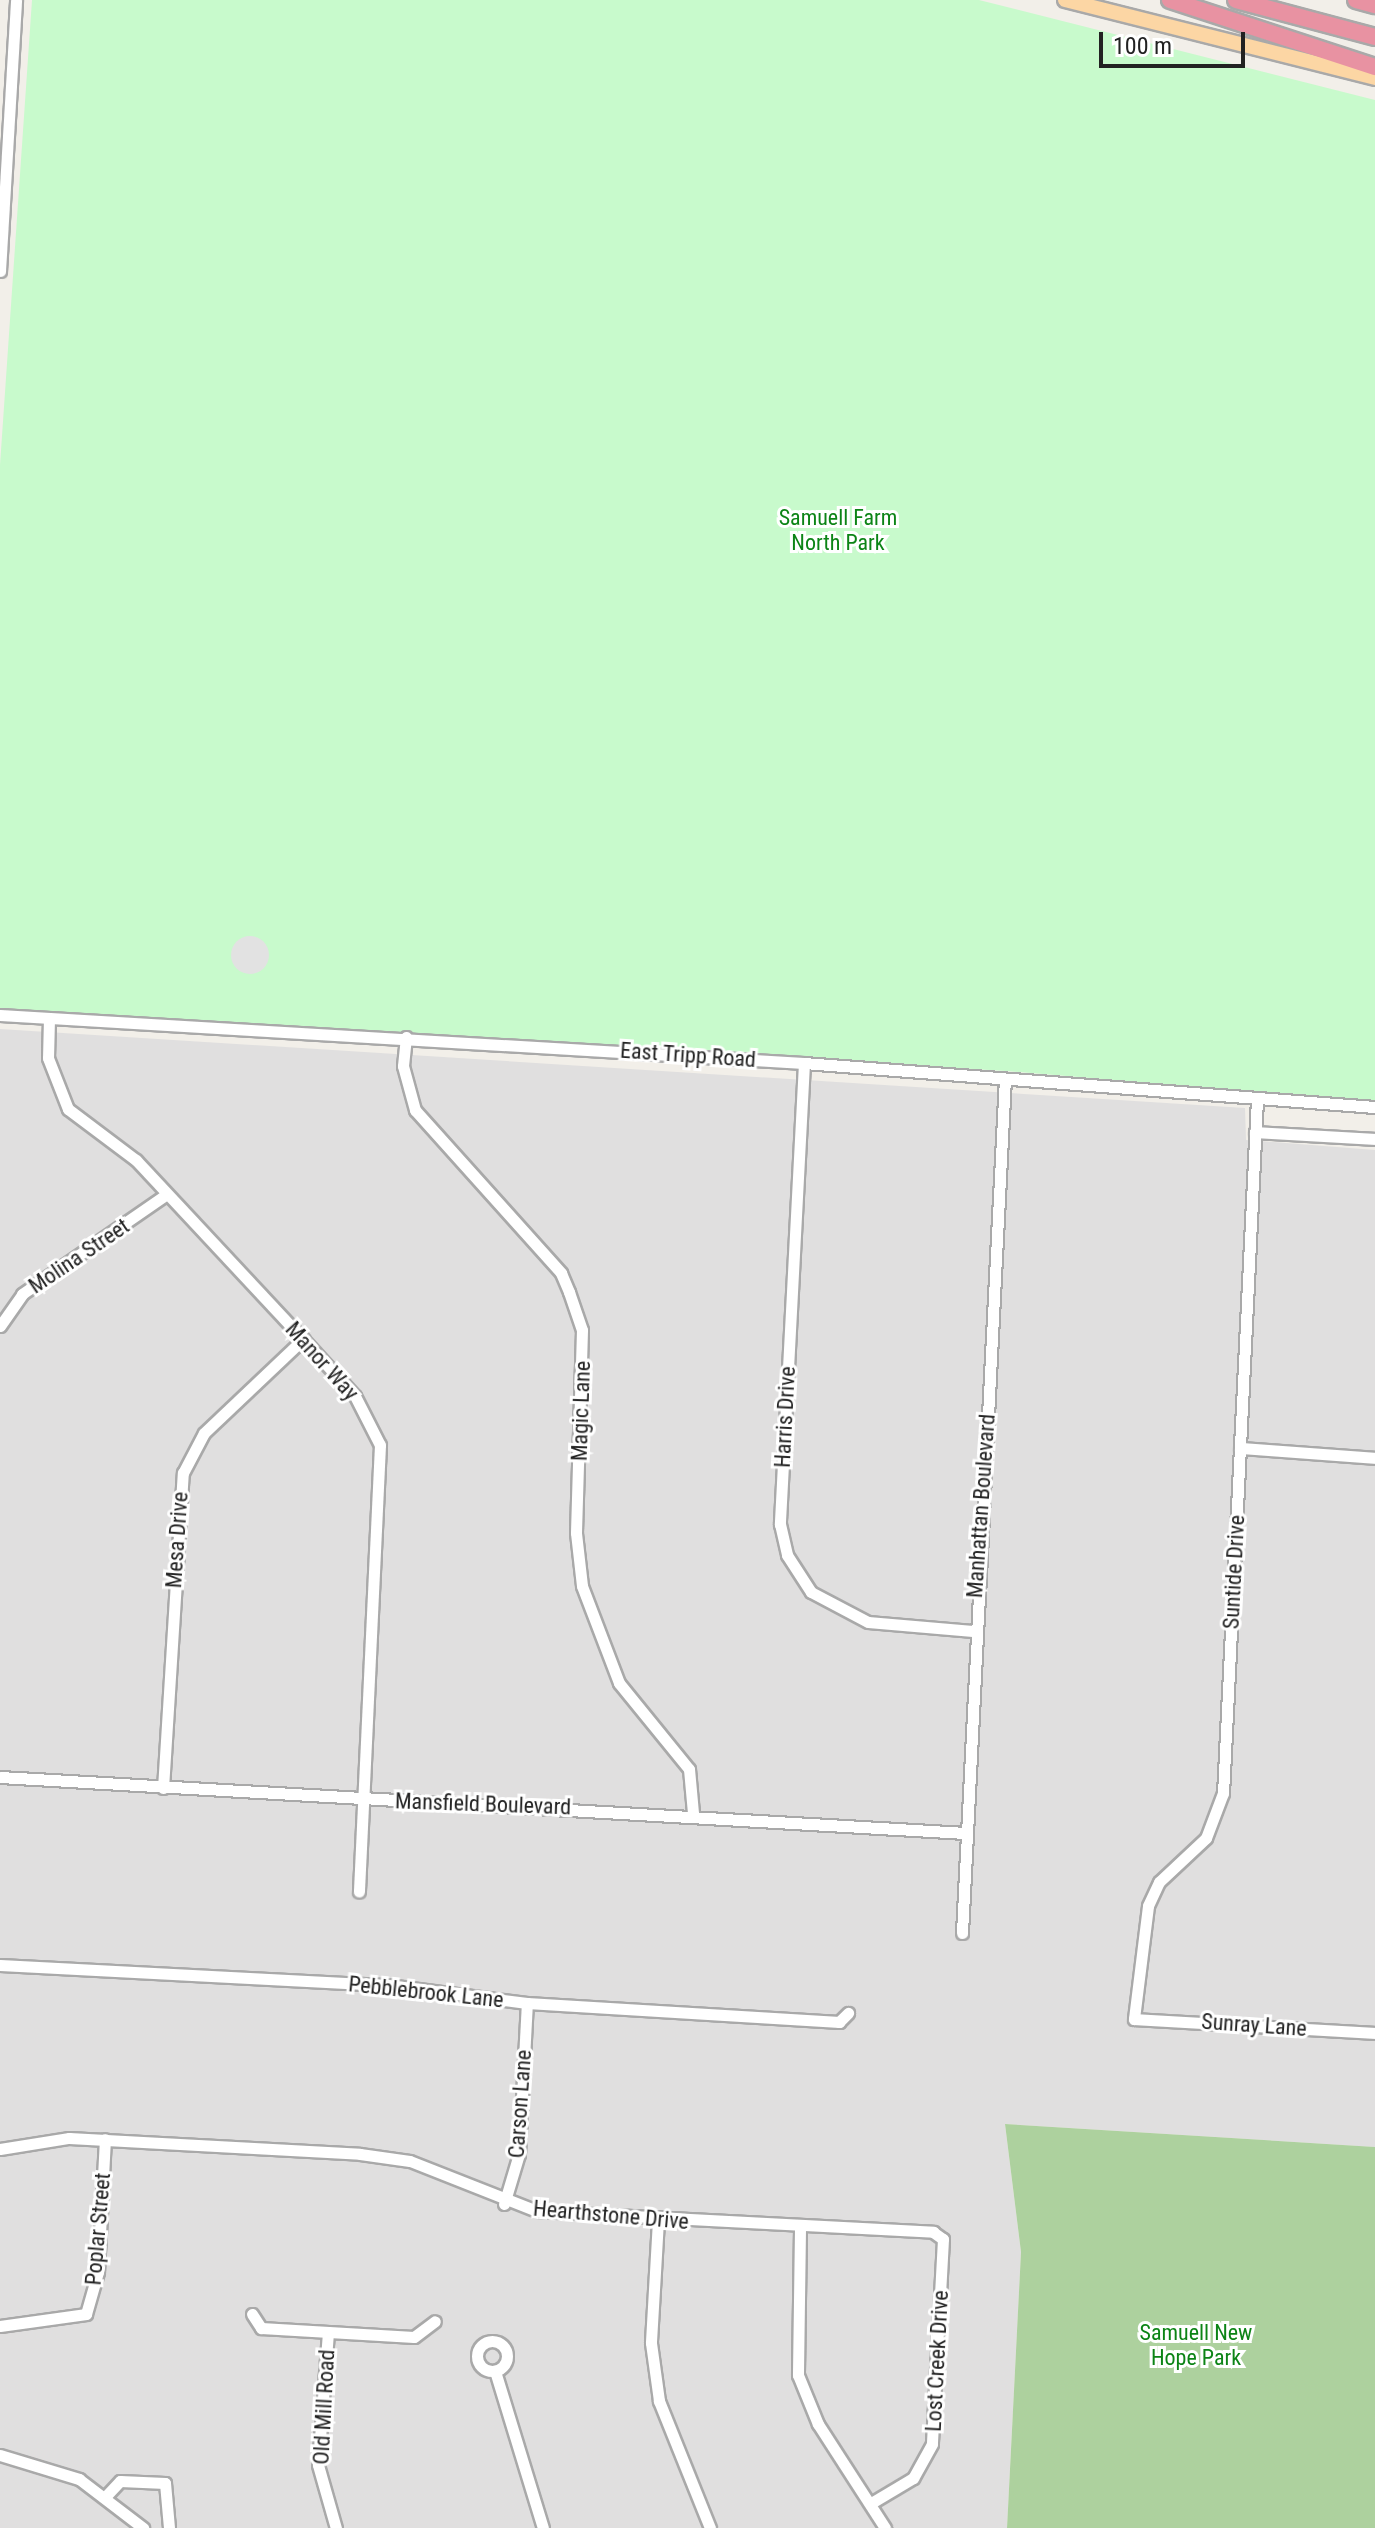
<!DOCTYPE html>
<style>
body{margin:0}
#map{position:relative;width:1375px;height:2528px;overflow:hidden;background:#f2efe9;font-family:"Roboto Condensed",sans-serif}
div>[style]{position:absolute}
.residential>*{inset:0;background:#e0dfdf}
.forest>*{inset:0;background:#add19e}
.park>*{inset:0;background:#c8facc}
.parking>*{inset:0;background:#e2e2e2}
.round{border-radius:50%}
.roads{filter:drop-shadow(2px 0 #a9a9a9) drop-shadow(-2px 0 #a9a9a9) drop-shadow(0 2px #a9a9a9) drop-shadow(0 -2px #a9a9a9)}
.minor>*{height:11px;margin:-5.5px;padding:0 5.5px;transform-origin:5.5px;border-radius:5.5px;background:#fff}
.minor>.ring{margin:-5.5px;padding:0;box-sizing:content-box;background:none;border:11px solid #fff;border-radius:50%}
.major>*{height:14px;margin:-7px;padding:0 7px;transform-origin:7px;border-radius:7px;background:#fcd6a4}
.highway>*{height:16px;margin:-8px;padding:0 8px;transform-origin:8px;border-radius:8px;background:#e892a2}
span{translate:-50% -50%;white-space:nowrap;text-align:center;line-height:1.15;-webkit-text-stroke:6px #fff;paint-order:stroke}
.park-label{font-size:22px;color:#0c8416}
.street-label{font-size:22px;color:#222}
.scale{position:absolute;left:1099px;top:32px;width:146px;height:36px;box-sizing:border-box;border:4px solid #222;border-top:0;padding-left:10px;font-size:24px;line-height:28px;white-space:nowrap;color:#222;-webkit-text-stroke:6px #fff;paint-order:stroke}
</style>
<div id="map">
<div class="residential">
<i style="clip-path:polygon(0 1029px,1245px 1108px,1246px 1140px,1375px 1150px,1375px 2147px,1005px 2124px,1021px 2252px,1007px 2528px,0 2528px)"></i>
</div>
<div class="forest">
<i style="clip-path:polygon(1005px 2124px,1375px 2147px,1375px 2528px,1007px 2528px,1021px 2252px)"></i>
</div>
<div class="park">
<i style="clip-path:polygon(32px 0,979px 0,1375px 100px,1375px 1102px,1006px 1071px,0 1010px,0 465px)"></i>
</div>
<div class="parking">
<i class="round" style="left:231px;top:936px;width:38px;height:38px"></i>
</div>
<div class="roads">
<div class="minor">
<i style="left:0;top:271px;width:271px;rotate:-86.6deg"></i>
<i style="left:0;top:1015px;width:805px;rotate:3.42deg"></i>
<i style="left:804px;top:1063px;width:573px;rotate:4.41deg"></i>
<i style="left:49px;top:1018px;width:40px;rotate:91.4deg"></i>
<i style="left:48px;top:1058px;width:55px;rotate:68.6deg"></i>
<i style="left:68px;top:1109px;width:85px;rotate:36.9deg"></i>
<i style="left:136px;top:1160px;width:245px;rotate:47deg"></i>
<i style="left:303px;top:1339px;width:77px;rotate:47.6deg"></i>
<i style="left:355px;top:1396px;width:55px;rotate:63deg"></i>
<i style="left:380px;top:1445px;width:447px;rotate:92.7deg"></i>
<i style="left:406px;top:1037px;width:29px;rotate:96deg"></i>
<i style="left:403px;top:1066px;width:46px;rotate:74.7deg"></i>
<i style="left:415px;top:1110px;width:219px;rotate:48.1deg"></i>
<i style="left:561px;top:1273px;width:21px;rotate:67deg"></i>
<i style="left:569px;top:1292px;width:40px;rotate:71.1deg"></i>
<i style="left:582px;top:1330px;width:203px;rotate:91.7deg"></i>
<i style="left:576px;top:1533px;width:53px;rotate:83.5deg"></i>
<i style="left:582px;top:1586px;width:104px;rotate:69.1deg"></i>
<i style="left:619px;top:1683px;width:111px;rotate:50.9deg"></i>
<i style="left:689px;top:1769px;width:44px;rotate:84.8deg"></i>
<i style="left:804px;top:1063px;width:462px;rotate:93deg"></i>
<i style="left:780px;top:1524px;width:32px;rotate:77deg"></i>
<i style="left:787px;top:1555px;width:44px;rotate:57deg"></i>
<i style="left:811px;top:1592px;width:64px;rotate:27.8deg"></i>
<i style="left:868px;top:1622px;width:105px;rotate:4.9deg"></i>
<i style="left:1257px;top:1099px;width:695px;rotate:92.8deg"></i>
<i style="left:1223px;top:1793px;width:48px;rotate:110.7deg"></i>
<i style="left:1206px;top:1838px;width:64px;rotate:136.9deg"></i>
<i style="left:1159px;top:1882px;width:26px;rotate:115deg"></i>
<i style="left:1148px;top:1906px;width:114px;rotate:97.1deg"></i>
<i style="left:1134px;top:2019px;width:241px;rotate:3.3deg"></i>
<i style="left:1255px;top:1132px;width:120px;rotate:3.3deg"></i>
<i style="left:0;top:1326px;width:39px;rotate:-55deg"></i>
<i style="left:22px;top:1294px;width:176px;rotate:-34.6deg"></i>
<i style="left:1240px;top:1448px;width:135px;rotate:4.2deg"></i>
<i style="left:0;top:1777px;width:968px;rotate:3.32deg"></i>
<i style="left:163px;top:1788px;width:316px;rotate:-86.4deg"></i>
<i style="left:183px;top:1473px;width:45px;rotate:-62.3deg"></i>
<i style="left:204px;top:1433px;width:137px;rotate:-43.5deg"></i>
<i style="left:962px;top:1933px;width:855px;rotate:-87.12deg"></i>
<i style="left:0;top:1965px;width:389px;rotate:3deg"></i>
<i style="left:388px;top:1985px;width:140px;rotate:7.4deg"></i>
<i style="left:527px;top:2003px;width:313px;rotate:3.5deg"></i>
<i style="left:839px;top:2022px;width:13px;rotate:-45deg"></i>
<i style="left:0;top:2149px;width:70px;rotate:-9.1deg"></i>
<i style="left:69px;top:2138px;width:291px;rotate:3.1deg"></i>
<i style="left:360px;top:2154px;width:50px;rotate:8deg"></i>
<i style="left:410px;top:2161px;width:136px;rotate:21.5deg"></i>
<i style="left:537px;top:2211px;width:397px;rotate:3deg"></i>
<i style="left:933px;top:2232px;width:12px;rotate:35deg"></i>
<i style="left:943px;top:2239px;width:205px;rotate:93.1deg"></i>
<i style="left:932px;top:2444px;width:39px;rotate:119deg"></i>
<i style="left:913px;top:2478px;width:49px;rotate:149.2deg"></i>
<i style="left:504px;top:2204px;width:52px;rotate:-73.3deg"></i>
<i style="left:519px;top:2154px;width:151px;rotate:-87deg"></i>
<i style="left:658px;top:2220px;width:123px;rotate:93.3deg"></i>
<i style="left:651px;top:2343px;width:59px;rotate:82.1deg"></i>
<i style="left:659px;top:2401px;width:137px;rotate:68.1deg"></i>
<i style="left:800px;top:2229px;width:146px;rotate:90.8deg"></i>
<i style="left:798px;top:2375px;width:53px;rotate:67.8deg"></i>
<i style="left:818px;top:2424px;width:124px;rotate:57.2deg"></i>
<i style="left:252px;top:2314px;width:17px;rotate:57deg"></i>
<i style="left:261px;top:2328px;width:153px;rotate:3.4deg"></i>
<i style="left:414px;top:2337px;width:26px;rotate:-37deg"></i>
<i style="left:0;top:2326px;width:87px;rotate:-7.9deg"></i>
<i style="left:86px;top:2314px;width:44px;rotate:-74.1deg"></i>
<i style="left:98px;top:2272px;width:133px;rotate:-87deg"></i>
<i style="left:328px;top:2332px;width:133px;rotate:94.3deg"></i>
<i style="left:318px;top:2465px;width:66px;rotate:74.1deg"></i>
<i class="ring" style="left:477px;top:2341px;width:19px;height:19px"></i>
<i style="left:495px;top:2371px;width:164px;rotate:73deg"></i>
<i style="left:0;top:2455px;width:83px;rotate:16.9deg"></i>
<i style="left:79px;top:2479px;width:81px;rotate:37.4deg"></i>
<i style="left:105px;top:2497px;width:22px;rotate:-47deg"></i>
<i style="left:120px;top:2481px;width:45px;rotate:2.5deg"></i>
<i style="left:165px;top:2483px;width:45px;rotate:84.9deg"></i>
</div>
<div class="major">
<i style="left:1065px;top:0;width:320px;rotate:14.1deg"></i>
</div>
<div class="highway">
<i style="left:1170px;top:0;width:216px;rotate:18.1deg"></i>
<i style="left:1236px;top:0;width:144px;rotate:14.9deg"></i>
<i style="left:1356px;top:0;width:20px;rotate:15deg"></i>
</div>
</div>
<div class="park-label">
<span style="left:838px;top:530px">Samuell Farm<br>North Park</span>
<span style="left:1196px;top:2345px">Samuell New<br>Hope Park</span>
</div>
<div class="street-label">
<span style="left:688px;top:1055px;rotate:4deg">East Tripp Road</span>
<span style="left:79px;top:1256px;rotate:-34deg">Molina Street</span>
<span style="left:322px;top:1361px;rotate:48deg">Manor Way</span>
<span style="left:581px;top:1411px;rotate:-88deg">Magic Lane</span>
<span style="left:785px;top:1417px;rotate:-87deg">Harris Drive</span>
<span style="left:981px;top:1506px;rotate:-86deg">Manhattan Boulevard</span>
<span style="left:177px;top:1540px;rotate:-86deg">Mesa Drive</span>
<span style="left:1234px;top:1572px;rotate:-87deg">Suntide Drive</span>
<span style="left:483px;top:1804px;rotate:2deg">Mansfield Boulevard</span>
<span style="left:426px;top:1992px;rotate:6deg">Pebblebrook Lane</span>
<span style="left:1254px;top:2025px;rotate:4deg">Sunray Lane</span>
<span style="left:520px;top:2104px;rotate:-86deg">Carson Lane</span>
<span style="left:611px;top:2215px;rotate:5deg">Hearthstone Drive</span>
<span style="left:98px;top:2229px;rotate:-85deg">Poplar Street</span>
<span style="left:937px;top:2361px;rotate:-87deg">Lost Creek Drive</span>
<span style="left:324px;top:2407px;rotate:-87deg">Old Mill Road</span>
</div>
<div class="scale">100 m</div>
</div>
